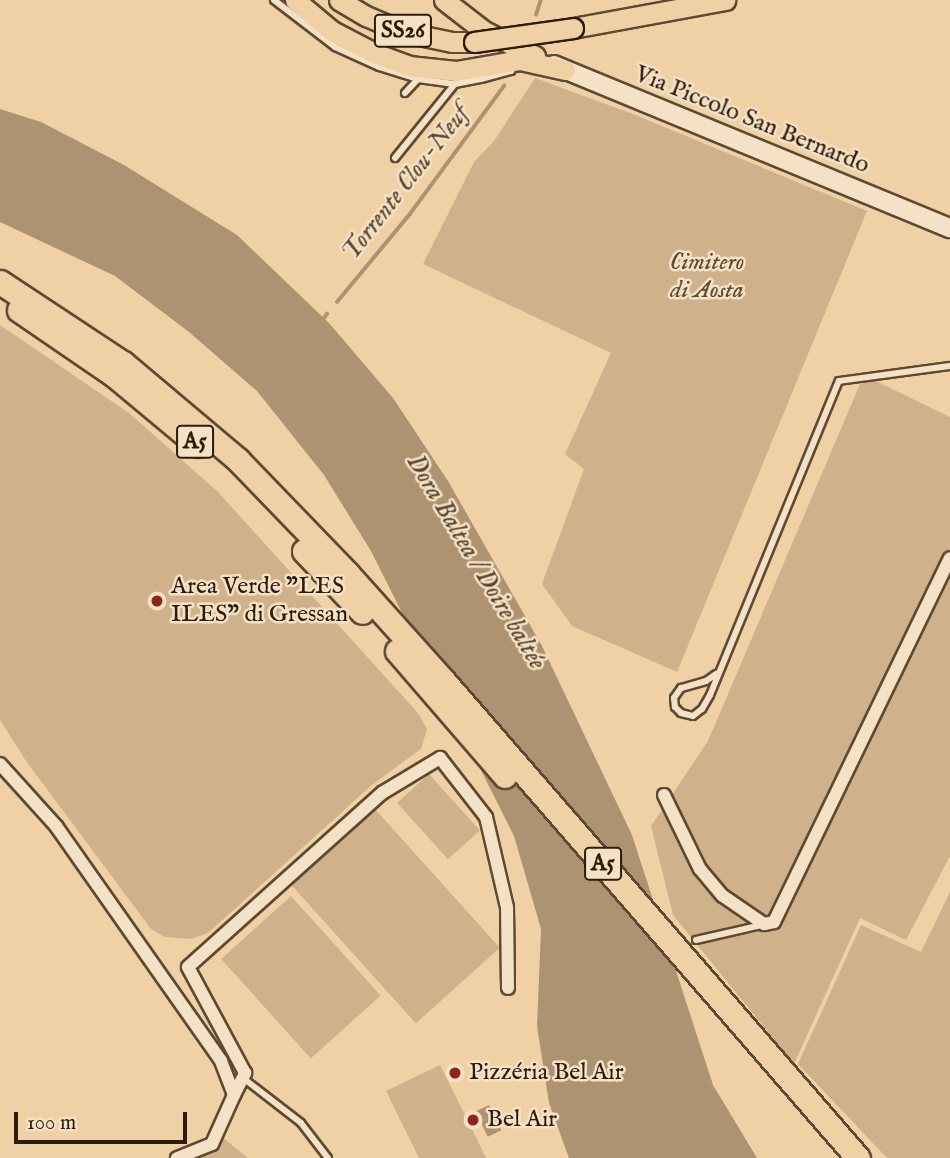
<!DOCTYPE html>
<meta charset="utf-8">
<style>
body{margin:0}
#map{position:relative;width:950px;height:1158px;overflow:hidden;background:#f0d1a6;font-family:"IM FELL English",serif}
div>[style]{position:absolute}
.green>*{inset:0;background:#cfb28c;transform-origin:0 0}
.water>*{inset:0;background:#ae9372;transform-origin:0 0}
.stream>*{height:3.5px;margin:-1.75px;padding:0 1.75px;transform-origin:1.75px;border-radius:1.75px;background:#ae9372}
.roads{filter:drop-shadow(2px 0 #5e4932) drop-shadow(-2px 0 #5e4932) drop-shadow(0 2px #5e4932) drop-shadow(0 -2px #5e4932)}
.lane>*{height:6px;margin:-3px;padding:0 3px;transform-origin:3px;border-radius:3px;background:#f5e1c5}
.street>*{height:12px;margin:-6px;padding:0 6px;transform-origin:6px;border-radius:6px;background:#f5e1c5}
.secondary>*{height:18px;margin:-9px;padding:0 9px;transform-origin:9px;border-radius:9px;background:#f5e1c5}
.primary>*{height:19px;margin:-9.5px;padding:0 9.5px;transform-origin:9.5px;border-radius:9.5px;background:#f0d1a6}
.highway>*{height:23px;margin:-11.5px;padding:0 11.5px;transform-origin:11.5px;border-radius:11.5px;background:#f0d1a6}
.bridges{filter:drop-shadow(2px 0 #2d1c0c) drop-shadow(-2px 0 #2d1c0c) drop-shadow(0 2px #2d1c0c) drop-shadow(0 -2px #2d1c0c)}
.primary-bridge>*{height:19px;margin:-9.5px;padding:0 9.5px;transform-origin:9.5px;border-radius:9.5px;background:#f0d1a6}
.dots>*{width:19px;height:19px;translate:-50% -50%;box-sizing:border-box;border:4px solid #f5e1c5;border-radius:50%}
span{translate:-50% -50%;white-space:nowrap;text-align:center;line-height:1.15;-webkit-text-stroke:5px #f5e1c5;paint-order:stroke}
.shield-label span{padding:2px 5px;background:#f5e1c5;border:2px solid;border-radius:5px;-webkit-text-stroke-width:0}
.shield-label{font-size:23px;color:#2d1c0c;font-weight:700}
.street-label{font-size:24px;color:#2d1c0c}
.park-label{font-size:24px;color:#5e4932;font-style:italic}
.poi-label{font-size:24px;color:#2d1c0c}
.left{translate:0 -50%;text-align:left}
.water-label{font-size:26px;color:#5a4630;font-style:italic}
.scale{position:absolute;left:14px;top:1112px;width:173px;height:32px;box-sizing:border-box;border:4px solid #2d1c0c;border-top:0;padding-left:9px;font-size:21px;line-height:24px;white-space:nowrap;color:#2d1c0c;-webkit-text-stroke:5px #f5e1c5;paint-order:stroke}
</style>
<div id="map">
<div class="green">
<i style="clip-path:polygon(535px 78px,633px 114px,867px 211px,677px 672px,572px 626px,542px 584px,584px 469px,565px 454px,611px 353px,423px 264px,474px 162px,494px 141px)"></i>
<i style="clip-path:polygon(0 325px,129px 413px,217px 491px,418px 713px,427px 729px,421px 749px,373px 784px,208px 933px,191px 939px,165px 937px,151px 929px,26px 761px,0 720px)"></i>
<i style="clip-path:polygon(876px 381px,950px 417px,950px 856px,906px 940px,860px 918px,794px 1064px,673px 915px,651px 826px,708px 741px,860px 384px)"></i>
<i style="left:429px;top:774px;width:76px;height:43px;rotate:48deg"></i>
<i style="left:374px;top:808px;width:188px;height:113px;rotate:48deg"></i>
<i style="clip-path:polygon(950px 892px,950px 1158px,887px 1158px,798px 1064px,861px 925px,921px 952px)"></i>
<i style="left:291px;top:896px;width:134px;height:94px;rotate:48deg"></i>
<i style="clip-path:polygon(440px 1065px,469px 1123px,486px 1158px,419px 1158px,386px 1091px)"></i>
<i style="clip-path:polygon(222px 1137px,248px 1158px,200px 1158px)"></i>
</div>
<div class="water">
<i style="clip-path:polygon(0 109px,41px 122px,124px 165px,237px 235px,329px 323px,393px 398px,448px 481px,542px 646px,632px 835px,713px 1085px,757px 1158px,569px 1158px,549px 1103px,537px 1026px,541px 929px,514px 836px,371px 551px,324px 475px,257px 391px,189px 332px,115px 276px,0 222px)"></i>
<i style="left:489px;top:1105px;width:28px;height:15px;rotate:64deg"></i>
</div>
<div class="stream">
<i style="left:536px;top:15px;width:16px;rotate:-72deg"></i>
<i style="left:337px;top:302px;width:114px;rotate:-50.3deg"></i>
<i style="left:410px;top:214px;width:159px;rotate:-53.7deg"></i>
<i style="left:324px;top:318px;width:5px;rotate:-53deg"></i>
</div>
<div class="roads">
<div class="lane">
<i style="left:274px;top:0;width:77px;rotate:37.6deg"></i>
<i style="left:335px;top:47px;width:48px;rotate:24.4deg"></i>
<i style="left:379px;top:67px;width:41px;rotate:17.1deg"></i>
<i style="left:418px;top:79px;width:37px;rotate:8deg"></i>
<i style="left:455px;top:84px;width:26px;rotate:-11deg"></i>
<i style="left:481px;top:79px;width:31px;rotate:-15deg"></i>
<i style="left:511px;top:71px;width:5px;rotate:-53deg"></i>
<i style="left:405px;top:93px;width:19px;rotate:-47deg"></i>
<i style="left:395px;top:158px;width:95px;rotate:-51deg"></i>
<i style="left:716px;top:674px;width:12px;rotate:145deg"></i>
<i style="left:706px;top:681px;width:26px;rotate:164deg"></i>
<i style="left:681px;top:688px;width:12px;rotate:125deg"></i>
<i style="left:674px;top:698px;width:9px;rotate:84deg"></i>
<i style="left:675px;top:707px;width:8px;rotate:45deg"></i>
<i style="left:681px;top:713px;width:12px;rotate:14deg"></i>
<i style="left:693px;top:716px;width:11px;rotate:-38deg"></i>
<i style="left:702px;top:709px;width:16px;rotate:-60deg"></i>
<i style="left:710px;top:695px;width:339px;rotate:-67.7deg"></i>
<i style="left:839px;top:381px;width:112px;rotate:-7.7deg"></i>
<i style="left:696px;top:940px;width:68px;rotate:-12.8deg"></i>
<i style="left:243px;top:1078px;width:73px;rotate:37.8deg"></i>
<i style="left:301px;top:1123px;width:44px;rotate:52.4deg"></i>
</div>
<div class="street">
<i style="left:0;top:764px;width:84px;rotate:47.9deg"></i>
<i style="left:56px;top:826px;width:287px;rotate:54.9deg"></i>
<i style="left:221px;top:1061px;width:36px;rotate:69deg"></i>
<i style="left:234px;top:1095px;width:54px;rotate:114.2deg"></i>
<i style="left:212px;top:1144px;width:38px;rotate:158deg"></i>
<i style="left:664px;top:795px;width:82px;rotate:64.1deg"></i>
<i style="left:700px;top:869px;width:35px;rotate:50deg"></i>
<i style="left:723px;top:896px;width:50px;rotate:34.3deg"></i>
<i style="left:764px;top:924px;width:10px;rotate:-11deg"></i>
<i style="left:774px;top:922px;width:404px;rotate:-64.2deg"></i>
<i style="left:234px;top:1095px;width:25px;rotate:-63deg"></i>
<i style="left:245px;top:1073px;width:120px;rotate:-118.3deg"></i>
<i style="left:188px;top:967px;width:261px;rotate:-41.9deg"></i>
<i style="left:382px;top:793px;width:68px;rotate:-31.1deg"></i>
<i style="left:440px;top:758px;width:75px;rotate:52.1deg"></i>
<i style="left:486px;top:817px;width:92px;rotate:76.9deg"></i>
<i style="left:507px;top:907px;width:81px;rotate:89.3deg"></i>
</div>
<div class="secondary">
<i style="left:554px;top:65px;width:428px;rotate:22.4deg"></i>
</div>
<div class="primary">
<i style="left:295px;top:0;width:48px;rotate:40deg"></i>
<i style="left:332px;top:31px;width:47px;rotate:27.6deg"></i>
<i style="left:374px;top:53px;width:37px;rotate:20deg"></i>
<i style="left:409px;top:66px;width:47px;rotate:6.1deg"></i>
<i style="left:456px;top:71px;width:65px;rotate:-9.8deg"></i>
<i style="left:520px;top:60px;width:46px;rotate:12.5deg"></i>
<i style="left:339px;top:0;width:31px;rotate:31deg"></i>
<i style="left:366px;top:16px;width:41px;rotate:22.8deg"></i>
<i style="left:404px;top:32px;width:49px;rotate:11.8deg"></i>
<i style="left:452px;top:42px;width:22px"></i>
<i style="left:444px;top:0;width:51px;rotate:37.8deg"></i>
<i style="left:484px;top:31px;width:57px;rotate:26.1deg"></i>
<i style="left:573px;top:28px;width:155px;rotate:-10.4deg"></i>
</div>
<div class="highway">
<i style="left:0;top:282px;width:147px;rotate:33.4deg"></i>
<i style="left:123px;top:363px;width:150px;rotate:40.1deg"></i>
<i style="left:238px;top:460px;width:157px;rotate:46deg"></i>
<i style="left:347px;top:573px;width:144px;rotate:48.1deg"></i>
<i style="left:443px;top:680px;width:633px;rotate:49.04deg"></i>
<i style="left:19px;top:310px;width:115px;rotate:34.4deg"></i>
<i style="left:114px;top:375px;width:109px;rotate:39.8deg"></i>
<i style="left:304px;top:551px;width:84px;rotate:46.4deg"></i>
<i style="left:397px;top:651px;width:165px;rotate:49.2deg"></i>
</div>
</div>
<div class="bridges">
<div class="primary-bridge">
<i style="left:474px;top:42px;width:100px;rotate:-8deg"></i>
</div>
</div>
<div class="dots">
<i style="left:157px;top:601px;background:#8f2418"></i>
<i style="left:455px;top:1073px;background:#8f2418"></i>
<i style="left:473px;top:1120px;background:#8f2418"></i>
</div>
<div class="shield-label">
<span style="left:403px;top:31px">SS26</span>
<span style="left:195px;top:442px">A5</span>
<span style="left:603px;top:864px">A5</span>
</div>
<div class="street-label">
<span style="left:752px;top:120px;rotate:22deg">Via Piccolo San Bernardo</span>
</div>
<div class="park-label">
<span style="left:707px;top:277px">Cimitero<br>di Aosta</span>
</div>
<div class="poi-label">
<span class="left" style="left:171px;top:601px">Area Verde "LES<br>ILES" di Gressan</span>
<span class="left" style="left:469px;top:1073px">Pizzéria Bel Air</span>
<span class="left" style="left:487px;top:1120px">Bel Air</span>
</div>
<div class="water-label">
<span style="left:406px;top:183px;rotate:-52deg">Torrente Clou-Neuf</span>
<span style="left:476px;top:562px;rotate:59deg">Dora Baltea / Doire baltée</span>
</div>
<div class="scale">100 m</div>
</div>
